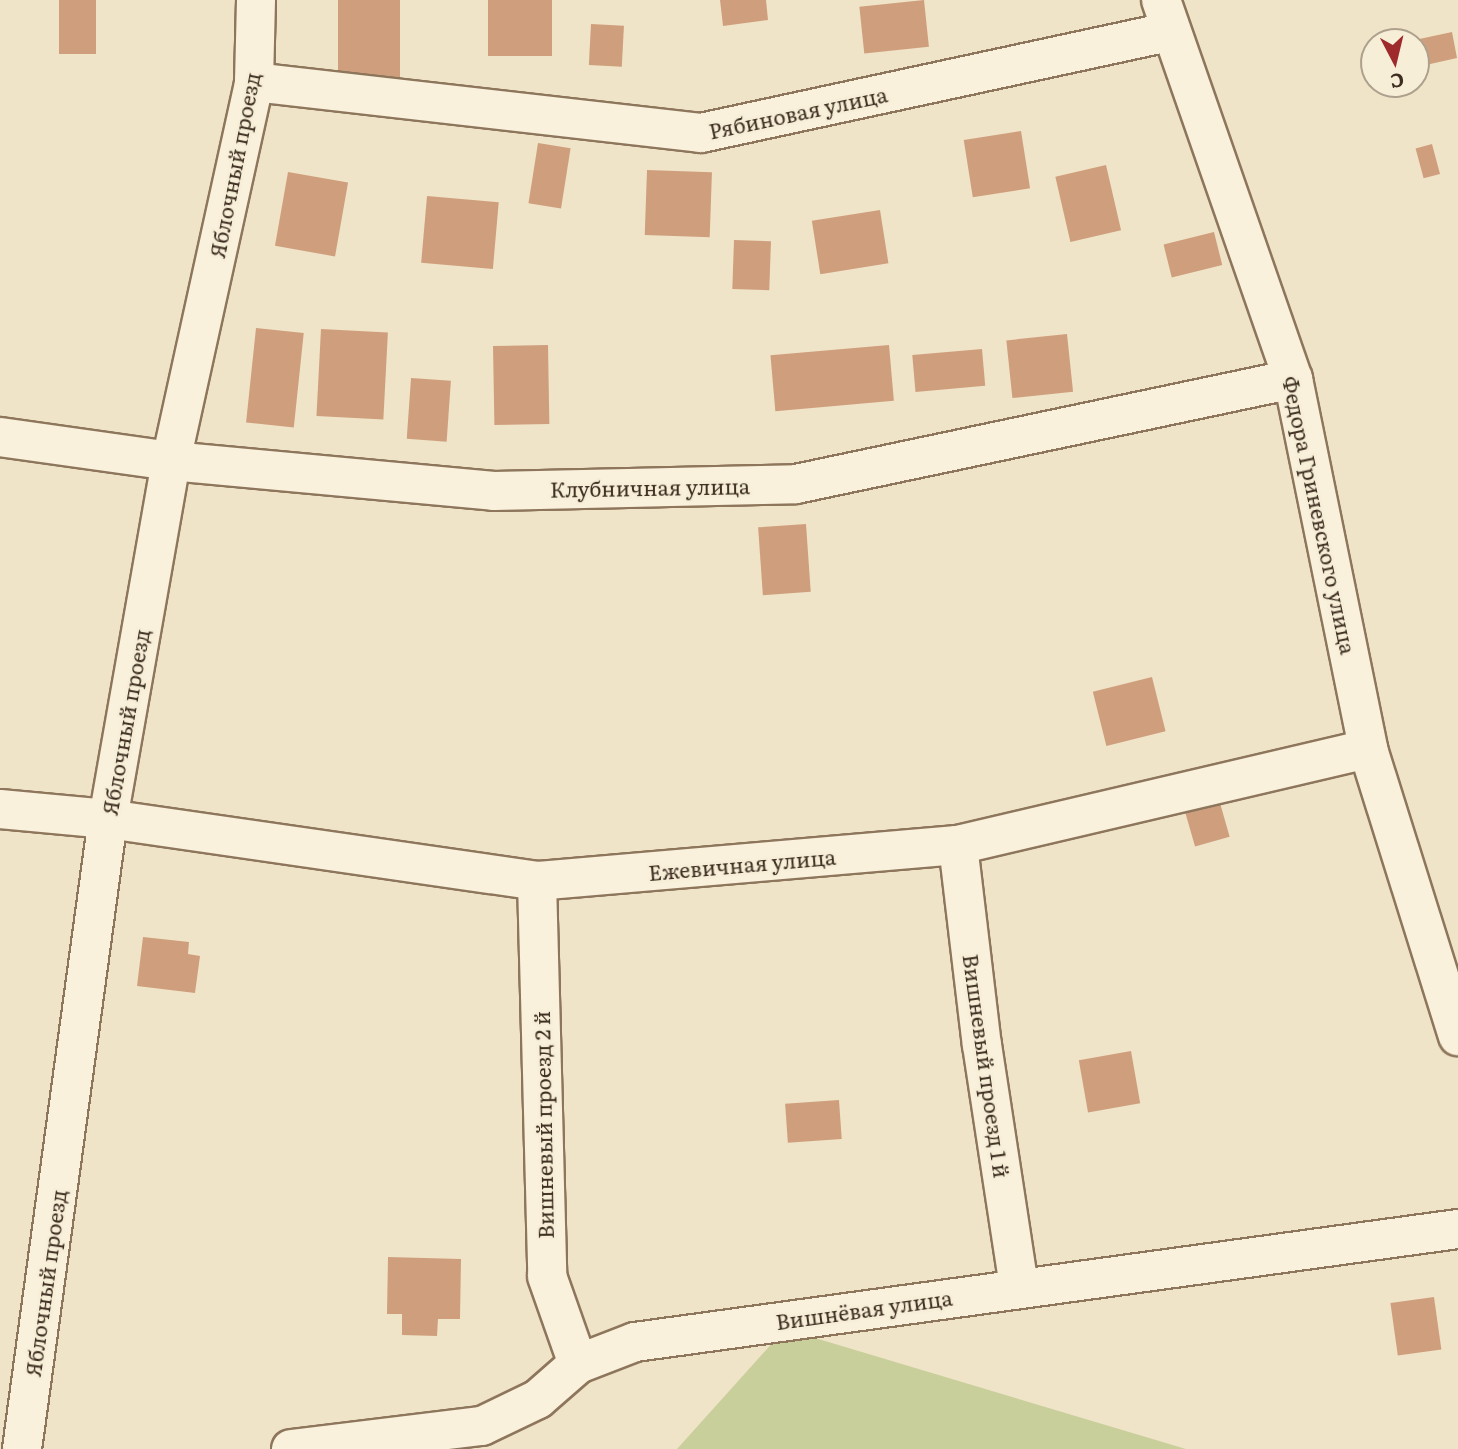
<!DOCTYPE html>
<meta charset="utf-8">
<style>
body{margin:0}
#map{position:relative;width:1458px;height:1449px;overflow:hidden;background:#f0e4c8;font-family:Literata,serif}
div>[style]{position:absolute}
.green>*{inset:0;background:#c9cf9b}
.building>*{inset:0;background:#cf9f7d;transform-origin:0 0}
.roads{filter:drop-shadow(2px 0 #8d765c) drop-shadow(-2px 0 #8d765c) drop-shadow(0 2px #8d765c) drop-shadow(0 -2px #8d765c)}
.minor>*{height:38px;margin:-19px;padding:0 19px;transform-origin:19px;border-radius:19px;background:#faf1dc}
span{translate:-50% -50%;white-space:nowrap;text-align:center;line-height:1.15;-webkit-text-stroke:5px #f7eed8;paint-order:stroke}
.street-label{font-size:21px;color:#3d2e20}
.north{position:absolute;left:1360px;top:28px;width:70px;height:70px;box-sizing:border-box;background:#f7eed8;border:2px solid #ada18e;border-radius:50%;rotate:173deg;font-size:19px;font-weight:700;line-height:28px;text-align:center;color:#3d2e20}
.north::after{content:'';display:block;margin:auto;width:24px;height:32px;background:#9e2a2b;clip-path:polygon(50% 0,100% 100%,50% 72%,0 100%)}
</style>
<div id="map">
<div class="green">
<i style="clip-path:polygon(785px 1329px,1186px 1449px,677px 1449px)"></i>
</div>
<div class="building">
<i style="left:59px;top:0;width:37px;height:54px"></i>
<i style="left:338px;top:0;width:62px;height:83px"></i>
<i style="left:488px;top:0;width:64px;height:56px"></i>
<i style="clip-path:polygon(720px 0,766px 0,768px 20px,723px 26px)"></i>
<i style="left:924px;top:0;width:47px;height:65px;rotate:84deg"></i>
<i style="left:591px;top:24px;width:33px;height:41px;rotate:3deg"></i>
<i style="clip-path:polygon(1452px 32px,1457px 58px,1417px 67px,1416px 42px,1410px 41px)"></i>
<i style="left:1021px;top:131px;width:58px;height:58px;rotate:81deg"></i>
<i style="left:538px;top:143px;width:33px;height:61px;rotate:9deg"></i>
<i style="left:1432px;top:144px;width:31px;height:17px;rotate:75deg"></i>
<i style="left:1106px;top:165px;width:67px;height:52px;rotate:77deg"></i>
<i style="left:647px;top:170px;width:65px;height:65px;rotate:2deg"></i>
<i style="left:288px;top:172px;width:61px;height:75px;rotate:10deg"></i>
<i style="left:427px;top:196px;width:72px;height:67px;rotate:5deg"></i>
<i style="left:880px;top:210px;width:54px;height:69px;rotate:81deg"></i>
<i style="left:1214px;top:232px;width:34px;height:52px;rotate:76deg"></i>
<i style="left:734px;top:240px;width:37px;height:49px;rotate:2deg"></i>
<i style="left:256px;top:328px;width:48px;height:95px;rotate:6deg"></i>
<i style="left:321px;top:329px;width:67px;height:87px;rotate:3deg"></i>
<i style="left:1067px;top:334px;width:58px;height:61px;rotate:84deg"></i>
<i style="left:548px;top:345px;width:79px;height:55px;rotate:89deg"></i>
<i style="left:889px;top:345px;width:56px;height:119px;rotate:85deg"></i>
<i style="left:982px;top:349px;width:37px;height:70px;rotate:85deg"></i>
<i style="left:411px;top:378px;width:40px;height:61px;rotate:4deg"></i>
<i style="left:806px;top:524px;width:68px;height:48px;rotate:86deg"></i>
<i style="left:1152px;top:677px;width:56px;height:61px;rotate:76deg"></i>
<i style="left:1220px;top:803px;width:35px;height:36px;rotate:74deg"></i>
<i style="clip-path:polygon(143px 937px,189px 942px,188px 954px,200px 956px,195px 993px,137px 986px)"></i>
<i style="left:1131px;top:1051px;width:53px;height:53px;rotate:80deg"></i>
<i style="left:839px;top:1100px;width:39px;height:54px;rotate:86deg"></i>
<i style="clip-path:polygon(388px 1257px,461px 1259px,460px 1319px,438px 1319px,437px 1336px,402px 1335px,402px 1314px,387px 1314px)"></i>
<i style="left:1434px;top:1297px;width:53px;height:44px;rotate:82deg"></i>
</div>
<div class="roads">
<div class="minor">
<i style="left:1161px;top:0;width:401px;rotate:70.8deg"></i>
<i style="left:1293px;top:379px;width:378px;rotate:78.5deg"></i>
<i style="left:1368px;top:749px;width:301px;rotate:72.6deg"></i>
<i style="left:254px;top:82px;width:450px;rotate:6.5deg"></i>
<i style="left:701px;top:133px;width:480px;rotate:-12.2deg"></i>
<i style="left:0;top:437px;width:173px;rotate:8deg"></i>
<i style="left:171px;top:461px;width:324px;rotate:5.3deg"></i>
<i style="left:494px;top:491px;width:302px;rotate:-1.3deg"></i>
<i style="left:796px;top:484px;width:508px;rotate:-11.93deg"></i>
<i style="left:0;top:809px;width:108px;rotate:5.3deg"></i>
<i style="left:108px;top:819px;width:433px;rotate:8.2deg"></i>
<i style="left:537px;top:881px;width:423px;rotate:-4.9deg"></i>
<i style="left:958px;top:845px;width:421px;rotate:-13.2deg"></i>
<i style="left:958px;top:845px;width:201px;rotate:83.2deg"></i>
<i style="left:982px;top:1045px;width:245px;rotate:81.3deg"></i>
<i style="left:537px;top:881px;width:395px;rotate:88.5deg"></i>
<i style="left:547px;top:1276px;width:93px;rotate:70.6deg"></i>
<i style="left:22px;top:1449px;width:636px;rotate:-82.23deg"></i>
<i style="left:108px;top:819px;width:364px;rotate:-80deg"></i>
<i style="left:171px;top:461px;width:388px;rotate:-77.6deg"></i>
<i style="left:254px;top:82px;width:82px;rotate:-88.6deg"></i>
<i style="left:291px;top:1449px;width:192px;rotate:-6.9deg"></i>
<i style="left:482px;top:1426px;width:62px;rotate:-25.7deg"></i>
<i style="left:538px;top:1399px;width:53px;rotate:-41.2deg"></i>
<i style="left:578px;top:1364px;width:61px;rotate:-21.1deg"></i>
<i style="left:635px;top:1342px;width:831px;rotate:-7.82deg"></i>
</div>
</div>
<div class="street-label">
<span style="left:798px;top:112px;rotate:-12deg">Рябиновая улица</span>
<span style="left:234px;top:165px;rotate:-79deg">Яблочный проезд</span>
<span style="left:650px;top:487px;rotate:-1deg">Клубничная улица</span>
<span style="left:1320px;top:515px;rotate:78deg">Федора Гриневского улица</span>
<span style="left:125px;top:722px;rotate:-80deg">Яблочный проезд</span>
<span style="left:742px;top:864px;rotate:-5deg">Ежевичная улица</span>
<span style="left:987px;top:1066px;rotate:82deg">Вишневый проезд 1 й</span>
<span style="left:543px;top:1125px;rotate:-91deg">Вишневый проезд 2 й</span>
<span style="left:45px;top:1283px;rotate:-82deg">Яблочный проезд</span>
<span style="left:864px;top:1309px;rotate:-8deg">Вишнёвая улица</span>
</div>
<div class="north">С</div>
</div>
